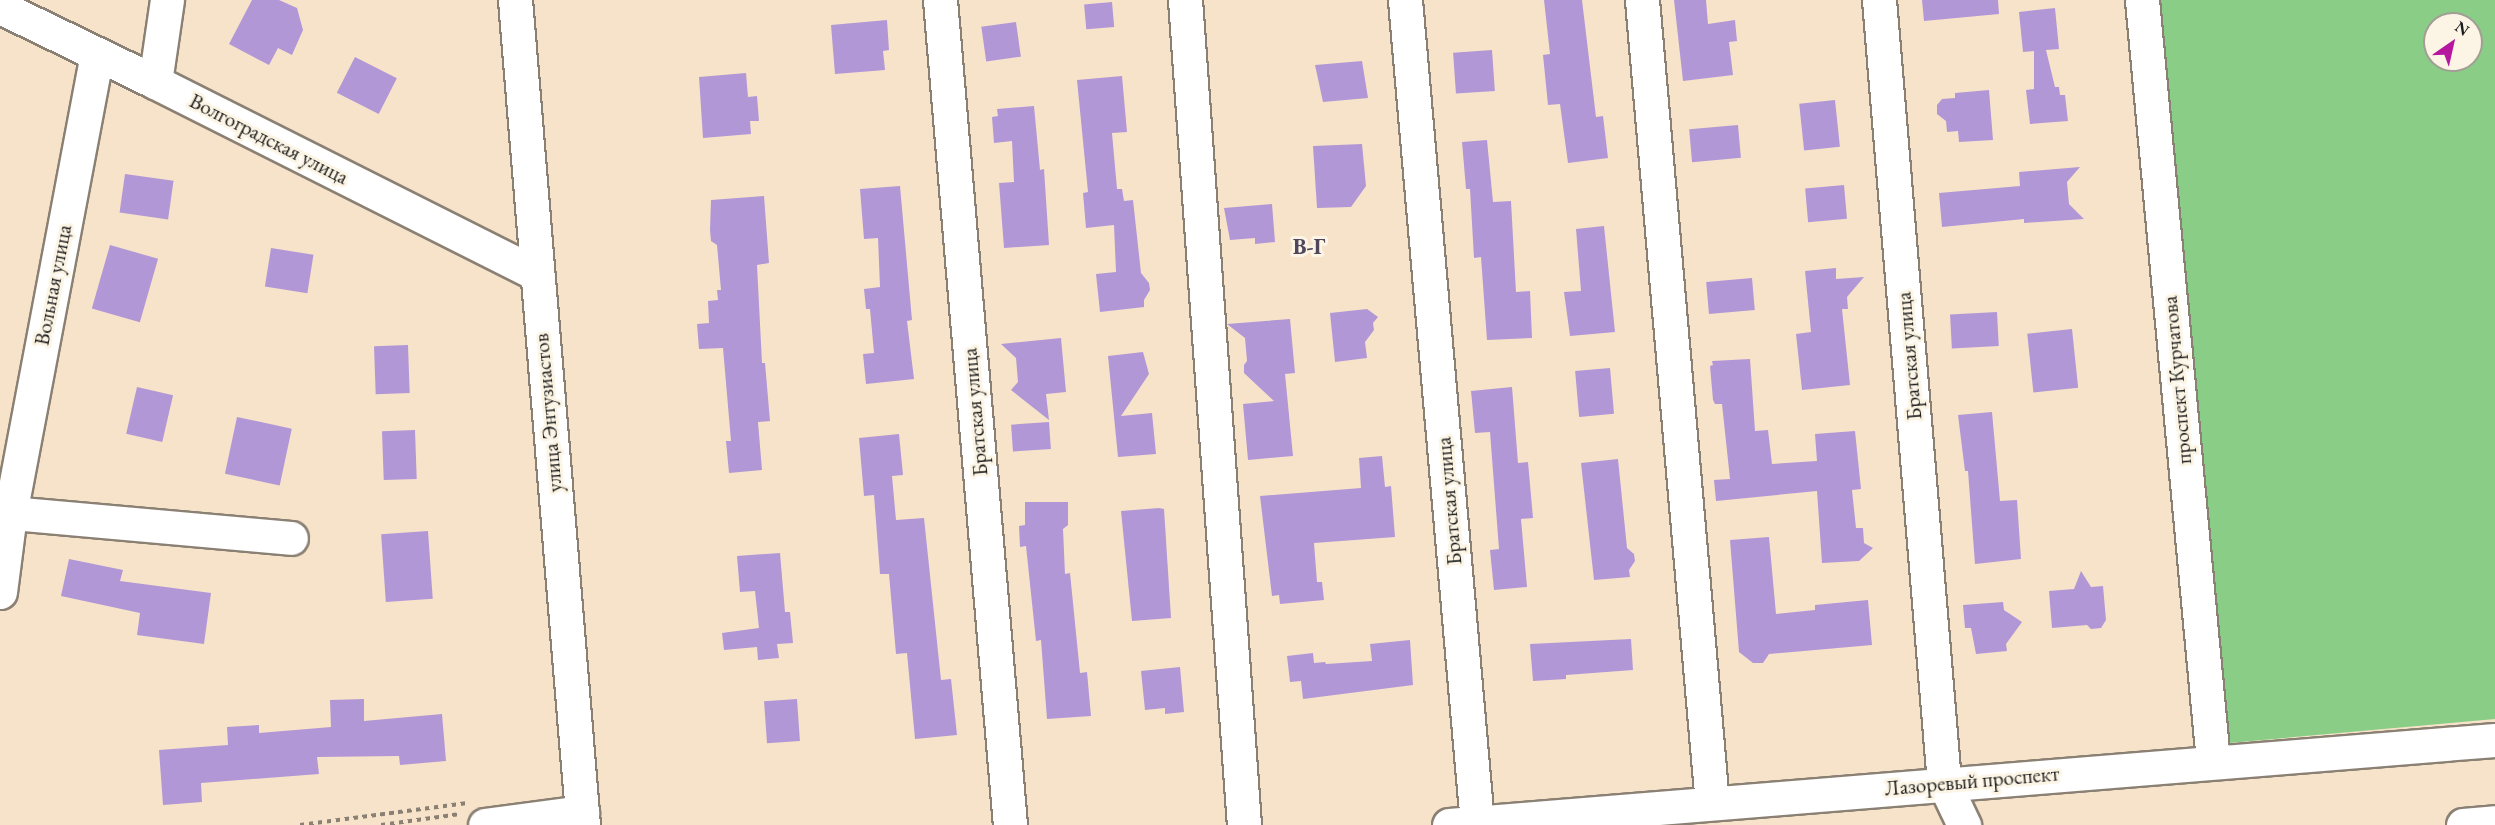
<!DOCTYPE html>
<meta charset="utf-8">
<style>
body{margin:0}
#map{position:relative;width:2495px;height:825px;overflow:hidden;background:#f7e3ca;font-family:"EB Garamond",serif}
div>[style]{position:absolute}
.green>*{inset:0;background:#89cd86}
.building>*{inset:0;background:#b297d6;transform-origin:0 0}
.path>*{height:4px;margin-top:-2px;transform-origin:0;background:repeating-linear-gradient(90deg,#8a8073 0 4.5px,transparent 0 9px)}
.roads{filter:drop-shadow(2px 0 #8a8073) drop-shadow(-2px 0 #8a8073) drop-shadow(0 2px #8a8073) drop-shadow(0 -2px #8a8073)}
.minor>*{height:33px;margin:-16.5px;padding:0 16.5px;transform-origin:16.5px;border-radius:16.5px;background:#fff}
span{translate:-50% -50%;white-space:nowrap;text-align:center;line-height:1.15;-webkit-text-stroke:6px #fcf5e5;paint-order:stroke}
.street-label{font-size:21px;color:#1c1c1c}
.neighbourhood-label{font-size:22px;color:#50475d;font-weight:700}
.north{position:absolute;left:2423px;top:12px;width:60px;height:60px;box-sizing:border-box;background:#fcf5e5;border:2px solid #a29e95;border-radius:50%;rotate:34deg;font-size:16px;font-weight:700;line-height:24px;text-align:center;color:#1c1c1c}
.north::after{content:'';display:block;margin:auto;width:21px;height:27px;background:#b5179e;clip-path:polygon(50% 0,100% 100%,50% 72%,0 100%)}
</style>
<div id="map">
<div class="green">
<i style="clip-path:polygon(evenodd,2153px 0,2495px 0,2495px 719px,2229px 743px,2153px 0,2435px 24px,2471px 24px,2471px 60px,2435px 60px,2435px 24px)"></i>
</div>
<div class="building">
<i style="clip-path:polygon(252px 0,279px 0,297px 8px,303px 30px,292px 55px,278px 48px,269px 65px,229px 44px)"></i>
<i style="clip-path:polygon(1544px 0,1582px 0,1596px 117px,1603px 116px,1608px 158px,1568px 163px,1560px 104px,1548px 105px,1543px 55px,1550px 54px)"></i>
<i style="clip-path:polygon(1674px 0,1706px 0,1708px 24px,1735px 20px,1737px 41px,1729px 42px,1733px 75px,1683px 81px)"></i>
<i style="clip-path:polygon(1922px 0,1998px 0,1999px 14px,1924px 21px)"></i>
<i style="left:1112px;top:2px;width:25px;height:28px;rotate:85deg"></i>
<i style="clip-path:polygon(2055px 8px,2059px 49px,2046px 50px,2055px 87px,2059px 87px,2060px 95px,2065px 95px,2068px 121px,2030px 124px,2026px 90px,2034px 89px,2034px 51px,2023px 52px,2019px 12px)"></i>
<i style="clip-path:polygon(887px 20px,889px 50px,883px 51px,885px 70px,835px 74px,831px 25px)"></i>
<i style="left:1016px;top:22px;width:35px;height:35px;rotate:82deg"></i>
<i style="left:1492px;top:50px;width:41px;height:39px;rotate:86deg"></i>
<i style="left:355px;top:57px;width:47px;height:40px;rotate:27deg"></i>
<i style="clip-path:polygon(1362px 61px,1368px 98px,1323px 102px,1315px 65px)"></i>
<i style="clip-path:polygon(746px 73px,748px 97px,757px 96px,759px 121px,750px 121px,751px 134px,703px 138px,699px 77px)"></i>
<i style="clip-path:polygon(1122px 76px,1127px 132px,1112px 133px,1117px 189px,1122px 189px,1124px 201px,1133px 200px,1141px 273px,1149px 283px,1150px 290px,1144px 300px,1144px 307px,1100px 312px,1096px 274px,1116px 272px,1114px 225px,1086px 228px,1083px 193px,1088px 192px,1077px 80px)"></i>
<i style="clip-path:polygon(1989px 90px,1993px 140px,1959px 142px,1958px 131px,1947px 132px,1946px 121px,1937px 114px,1937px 105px,1942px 99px,1955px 98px,1955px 93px)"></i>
<i style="left:1835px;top:100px;width:47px;height:36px;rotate:84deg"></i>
<i style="clip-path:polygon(1034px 106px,1040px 170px,1044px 169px,1049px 245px,1004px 248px,999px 183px,1014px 182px,1012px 141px,994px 143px,992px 117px,998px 116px,997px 109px)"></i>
<i style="left:1738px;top:125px;width:33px;height:49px;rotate:85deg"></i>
<i style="clip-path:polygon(1487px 140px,1493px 202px,1511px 201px,1516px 292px,1530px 291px,1532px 338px,1487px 340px,1481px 257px,1474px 258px,1470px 189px,1466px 189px,1462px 142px)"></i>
<i style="clip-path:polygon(1362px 144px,1366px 186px,1351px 207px,1317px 208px,1313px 146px)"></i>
<i style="clip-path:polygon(2080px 167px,2067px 182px,2069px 204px,2084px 219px,2024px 223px,2024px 219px,1942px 227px,1939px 193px,2020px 186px,2019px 172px)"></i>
<i style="left:125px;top:174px;width:49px;height:39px;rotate:8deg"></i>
<i style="left:1844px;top:185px;width:34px;height:39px;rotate:85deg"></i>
<i style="clip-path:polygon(900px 186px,912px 320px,907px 321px,914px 379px,866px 384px,863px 354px,874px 353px,870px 309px,866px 309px,864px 289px,880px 287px,878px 238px,864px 239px,860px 189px)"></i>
<i style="clip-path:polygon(764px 196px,769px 263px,757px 265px,762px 363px,765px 363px,770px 421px,758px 422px,762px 470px,729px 473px,726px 441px,731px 441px,723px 348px,699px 349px,697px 324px,709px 323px,708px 301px,718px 300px,717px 290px,721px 290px,717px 245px,711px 241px,710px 230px,711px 200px)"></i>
<i style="clip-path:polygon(1272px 204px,1275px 242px,1255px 244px,1255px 238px,1230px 240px,1224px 208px)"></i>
<i style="clip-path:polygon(1604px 226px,1615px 332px,1570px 336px,1564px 292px,1581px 291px,1576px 229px)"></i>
<i style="left:110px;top:245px;width:50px;height:66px;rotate:16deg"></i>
<i style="left:271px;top:248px;width:43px;height:39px;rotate:9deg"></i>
<i style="clip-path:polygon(1836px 268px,1836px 279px,1864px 277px,1847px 297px,1848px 309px,1842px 309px,1850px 385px,1802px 390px,1796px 334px,1811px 332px,1805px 271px)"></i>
<i style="left:1752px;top:278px;width:32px;height:46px;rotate:85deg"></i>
<i style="clip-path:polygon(1367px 309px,1378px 317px,1373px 323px,1374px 330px,1365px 342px,1367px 358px,1335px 362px,1330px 313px)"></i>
<i style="left:1997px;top:312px;width:34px;height:47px;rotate:87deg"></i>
<i style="clip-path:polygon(1290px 319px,1295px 373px,1285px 374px,1293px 456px,1248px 460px,1243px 404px,1274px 401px,1244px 373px,1244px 365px,1247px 361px,1245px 338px,1227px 324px)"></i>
<i style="left:2072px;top:329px;width:59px;height:45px;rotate:84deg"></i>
<i style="clip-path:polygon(1061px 338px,1066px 392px,1046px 394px,1049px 420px,1011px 390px,1018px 382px,1016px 358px,1001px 344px)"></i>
<i style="left:408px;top:345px;width:48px;height:34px;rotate:88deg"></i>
<i style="clip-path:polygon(1143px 352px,1149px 374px,1121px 416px,1152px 413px,1156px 454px,1118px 457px,1108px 356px)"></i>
<i style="clip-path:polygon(1750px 359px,1755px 431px,1768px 430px,1772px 464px,1817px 461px,1815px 434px,1855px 431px,1861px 489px,1852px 490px,1856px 528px,1863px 528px,1864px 543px,1873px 548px,1859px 561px,1822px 563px,1817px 491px,1716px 501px,1714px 480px,1730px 479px,1722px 404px,1715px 404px,1713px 400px,1710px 366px,1713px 365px,1712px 361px)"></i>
<i style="left:1610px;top:368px;width:46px;height:35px;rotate:85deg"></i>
<i style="left:137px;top:387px;width:37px;height:48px;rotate:13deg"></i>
<i style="clip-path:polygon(1512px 387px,1518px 463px,1528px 462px,1533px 518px,1521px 519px,1527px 587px,1494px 590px,1490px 550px,1499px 549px,1490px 432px,1475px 433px,1471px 391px)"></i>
<i style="clip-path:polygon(1992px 412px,2000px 501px,2017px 500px,2021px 559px,1975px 564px,1968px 471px,1965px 471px,1958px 415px)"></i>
<i style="left:237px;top:417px;width:56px;height:58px;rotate:12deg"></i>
<i style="left:1049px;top:422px;width:27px;height:38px;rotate:86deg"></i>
<i style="left:415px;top:430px;width:49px;height:33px;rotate:88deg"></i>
<i style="clip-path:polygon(899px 434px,903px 475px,892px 476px,896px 520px,924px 518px,941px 680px,951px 679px,957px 735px,915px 739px,907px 653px,896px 654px,889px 574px,880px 574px,874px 495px,864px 496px,859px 438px)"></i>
<i style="clip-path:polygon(1382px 456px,1385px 487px,1391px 486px,1395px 537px,1314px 543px,1317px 582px,1322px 582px,1324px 600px,1280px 604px,1279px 595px,1272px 596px,1260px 496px,1361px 488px,1359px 458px)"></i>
<i style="clip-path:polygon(1618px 459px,1627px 548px,1634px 554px,1635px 561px,1629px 570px,1630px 577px,1594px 580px,1581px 463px)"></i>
<i style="clip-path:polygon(1025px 502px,1068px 502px,1068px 525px,1063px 529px,1065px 574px,1070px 573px,1080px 673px,1087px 672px,1091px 716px,1047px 719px,1041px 640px,1036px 641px,1026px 546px,1020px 547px,1019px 526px,1025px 525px)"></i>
<i style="clip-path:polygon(1159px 508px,1164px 509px,1171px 618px,1132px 621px,1121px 511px)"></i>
<i style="left:428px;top:531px;width:68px;height:47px;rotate:86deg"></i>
<i style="clip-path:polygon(1769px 537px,1776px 614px,1815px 610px,1815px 605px,1868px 600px,1872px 645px,1769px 654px,1763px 663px,1753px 663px,1739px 652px,1730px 540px)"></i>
<i style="clip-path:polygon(780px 553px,785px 612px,790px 612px,793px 643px,777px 644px,779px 658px,758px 660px,757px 647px,724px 650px,722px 633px,759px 628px,755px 591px,740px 592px,737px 556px)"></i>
<i style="clip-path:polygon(69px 559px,123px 570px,120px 581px,211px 593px,204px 644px,137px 635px,140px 613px,61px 596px)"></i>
<i style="clip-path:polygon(2081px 571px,2091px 587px,2103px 586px,2106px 620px,2101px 628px,2091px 629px,2087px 625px,2052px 628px,2049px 591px,2074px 589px)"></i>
<i style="clip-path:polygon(2003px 602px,2004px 610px,2022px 622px,2006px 644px,2007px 651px,1976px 654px,1971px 628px,1965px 628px,1963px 605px)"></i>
<i style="clip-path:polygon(1631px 639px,1633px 670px,1566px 675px,1566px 679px,1533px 681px,1530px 644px)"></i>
<i style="clip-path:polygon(1410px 640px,1413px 685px,1303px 699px,1301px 681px,1290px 682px,1287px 656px,1313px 653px,1314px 663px,1325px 662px,1326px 664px,1372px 661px,1370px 644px)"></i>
<i style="clip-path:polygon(1180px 667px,1184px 712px,1165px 714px,1165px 708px,1145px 710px,1141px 671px)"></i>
<i style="clip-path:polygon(364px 699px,364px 721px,442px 714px,446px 761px,400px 765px,399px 756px,317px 757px,319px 774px,201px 783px,202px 802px,163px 805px,159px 750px,228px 745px,227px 727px,259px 725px,259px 733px,331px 727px,330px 700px)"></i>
<i style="left:797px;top:699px;width:42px;height:33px;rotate:86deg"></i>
</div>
<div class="path">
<i style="left:300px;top:825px;width:167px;rotate:-7.5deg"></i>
<i style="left:381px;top:825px;width:80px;rotate:-7.9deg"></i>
</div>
<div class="roads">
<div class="minor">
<i style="left:515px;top:0;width:828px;rotate:85.29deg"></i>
<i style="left:940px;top:0;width:828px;rotate:85.15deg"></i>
<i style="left:1185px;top:0;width:827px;rotate:85.91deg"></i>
<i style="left:1405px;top:0;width:826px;rotate:85deg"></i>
<i style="left:1642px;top:0;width:806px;rotate:85.02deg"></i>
<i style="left:1879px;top:0;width:786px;rotate:85.25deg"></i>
<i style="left:1944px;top:783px;width:47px;rotate:64.5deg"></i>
<i style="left:2142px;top:0;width:764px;rotate:84.67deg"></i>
<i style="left:0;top:7px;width:172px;rotate:25.8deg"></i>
<i style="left:155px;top:82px;width:427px;rotate:26.7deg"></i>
<i style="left:155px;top:82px;width:83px;rotate:-81.7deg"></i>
<i style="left:0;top:512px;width:292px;rotate:5.1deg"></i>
<i style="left:0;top:592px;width:79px;rotate:-82.7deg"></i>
<i style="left:10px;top:514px;width:467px;rotate:-79.3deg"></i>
<i style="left:485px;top:825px;width:98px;rotate:-7.6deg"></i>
<i style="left:1449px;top:825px;width:1049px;rotate:-4.65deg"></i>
<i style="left:2463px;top:825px;width:32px;rotate:-5deg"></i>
</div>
</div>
<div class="street-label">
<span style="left:269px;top:139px;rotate:27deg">Волгоградская улица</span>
<span style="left:53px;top:285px;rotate:-79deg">Вольная улица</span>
<span style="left:1909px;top:356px;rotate:-95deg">Братская улица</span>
<span style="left:2177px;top:380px;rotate:-95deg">проспект Курчатова</span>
<span style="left:975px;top:412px;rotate:-95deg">Братская улица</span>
<span style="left:548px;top:413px;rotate:-95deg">улица Энтузиастов</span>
<span style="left:1449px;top:501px;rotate:-95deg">Братская улица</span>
<span style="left:1972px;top:781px;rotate:-5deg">Лазоревый проспект</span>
</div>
<div class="neighbourhood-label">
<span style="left:1309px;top:247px">В-Г</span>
</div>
<div class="north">N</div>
</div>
